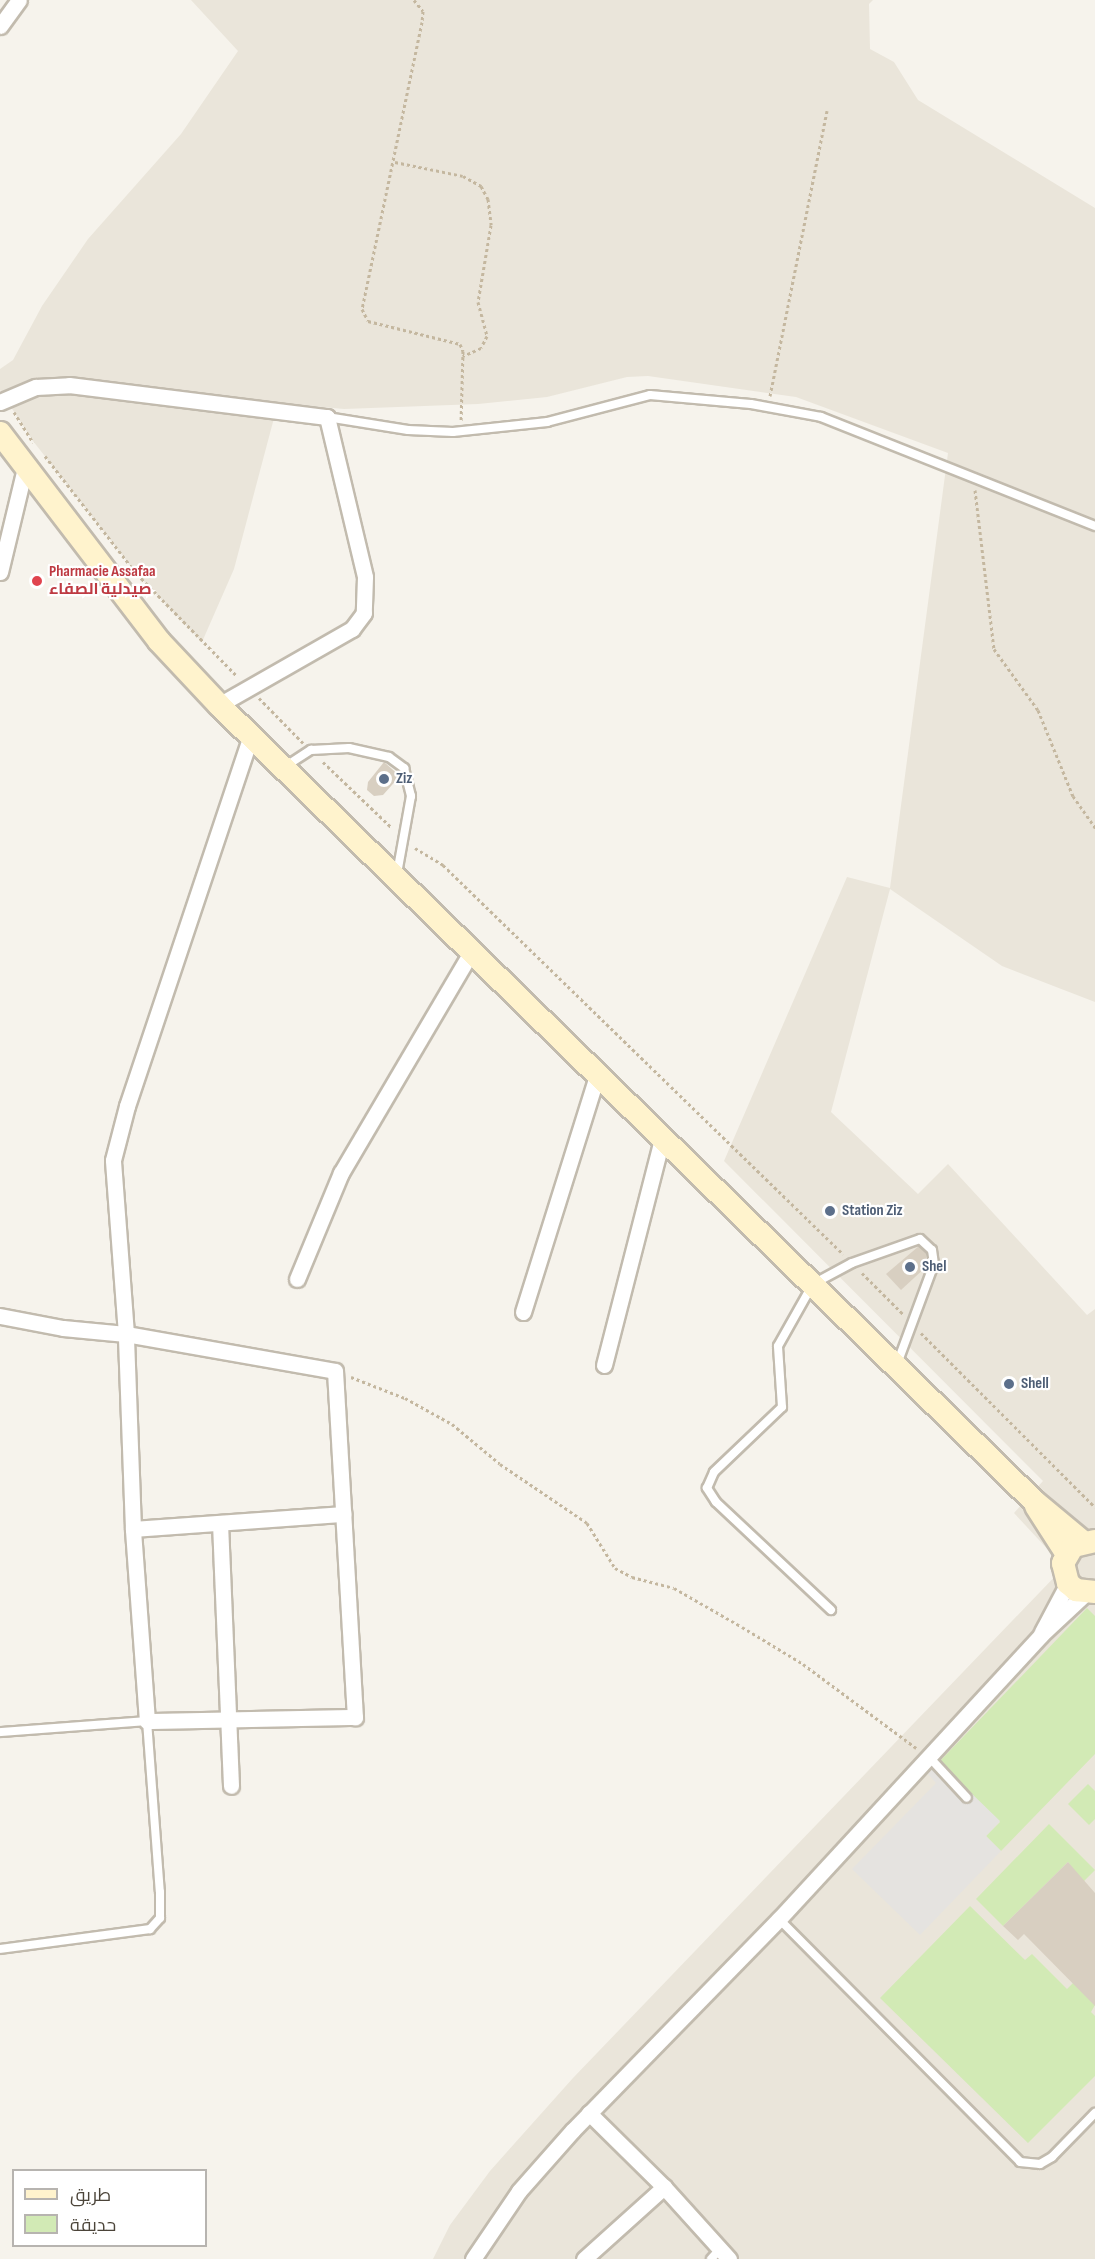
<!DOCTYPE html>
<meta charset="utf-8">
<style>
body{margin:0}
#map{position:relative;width:1095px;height:2259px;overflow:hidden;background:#f6f3ec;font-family:"Sofia Sans Condensed",Cairo,sans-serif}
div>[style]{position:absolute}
.residential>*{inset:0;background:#eae5da}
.green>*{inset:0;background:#d2eab5}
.parking>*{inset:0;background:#e5e3e0}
.building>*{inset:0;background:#d8cfc1}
.path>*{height:3px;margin-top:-1.5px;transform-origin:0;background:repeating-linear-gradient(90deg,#c4b79f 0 3px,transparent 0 6px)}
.roads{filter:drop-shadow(2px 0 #c2bbae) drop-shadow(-2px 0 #c2bbae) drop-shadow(0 2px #c2bbae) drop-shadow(0 -2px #c2bbae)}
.lane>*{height:8px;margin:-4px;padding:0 4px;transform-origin:4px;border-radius:4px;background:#fff}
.street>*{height:15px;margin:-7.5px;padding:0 7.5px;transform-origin:7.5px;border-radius:7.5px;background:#fff}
.secondary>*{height:22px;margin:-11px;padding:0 11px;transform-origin:11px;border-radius:11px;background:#fff3cd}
.dots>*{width:16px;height:16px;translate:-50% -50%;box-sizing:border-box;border:3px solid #fff;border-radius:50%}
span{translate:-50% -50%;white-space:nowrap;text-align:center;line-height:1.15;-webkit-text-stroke:4.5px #fff;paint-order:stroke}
.health-label{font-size:16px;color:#be3a42;font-weight:700}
.left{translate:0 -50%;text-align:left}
.service-label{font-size:16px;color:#4e5e75;font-weight:700}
.legend{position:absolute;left:12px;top:2169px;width:195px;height:78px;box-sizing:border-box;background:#fff;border:2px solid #b7b4b0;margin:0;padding:8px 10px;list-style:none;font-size:18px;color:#4b4439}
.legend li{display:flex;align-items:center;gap:12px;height:30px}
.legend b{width:30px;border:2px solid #b7b4b0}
</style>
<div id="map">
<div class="residential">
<i style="clip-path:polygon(191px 0,873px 0,869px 4px,870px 49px,894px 62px,918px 100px,1095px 208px,1095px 1002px,1002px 966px,890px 889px,831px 1112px,918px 1194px,948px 1164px,1087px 1315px,1095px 1309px,1095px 2259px,433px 2259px,450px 2225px,490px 2171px,573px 2078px,1064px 1567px,1014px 1513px,1043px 1481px,724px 1161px,847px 877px,890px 888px,948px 453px,796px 397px,648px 376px,627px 377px,547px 397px,478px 404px,344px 409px,278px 403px,234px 569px,202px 642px,137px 574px,33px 441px,0 390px,0 369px,13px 360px,42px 306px,88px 239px,181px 134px,238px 51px)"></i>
</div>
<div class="green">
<i style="clip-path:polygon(1087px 1608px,1095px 1616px,1095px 1754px,1001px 1851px,986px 1836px,1000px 1822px,939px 1762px)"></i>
<i style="clip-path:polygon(1088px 1784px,1095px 1791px,1095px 1819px,1089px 1825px,1068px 1804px)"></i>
<i style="clip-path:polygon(1049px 1824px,1095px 1870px,1083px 1882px,1068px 1862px,1003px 1926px,976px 1899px)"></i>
<i style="clip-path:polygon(970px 1906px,1025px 1960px,1032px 1954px,1067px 1989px,1073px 1983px,1095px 2005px,1091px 2012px,1095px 2016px,1095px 2076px,1028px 2143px,880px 1998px)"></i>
</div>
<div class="parking">
<i style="clip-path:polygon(939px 1762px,1000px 1821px,986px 1836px,1001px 1851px,920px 1935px,852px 1869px,936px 1783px,928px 1774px)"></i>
</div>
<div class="building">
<i style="clip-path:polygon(384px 762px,400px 776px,383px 795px,374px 796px,367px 790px,368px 782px)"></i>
<i style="clip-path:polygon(919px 1246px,926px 1253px,927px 1266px,901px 1290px,886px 1274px)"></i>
<i style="clip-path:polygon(1068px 1862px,1095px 1893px,1095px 2006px,1024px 1934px,1018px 1940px,1003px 1926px)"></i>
</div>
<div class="path">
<i style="left:414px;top:0;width:14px;rotate:51deg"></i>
<i style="left:423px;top:11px;width:11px;rotate:95deg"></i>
<i style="left:422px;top:22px;width:293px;rotate:101.8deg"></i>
<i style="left:362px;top:309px;width:13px;rotate:63deg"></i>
<i style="left:368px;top:321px;width:95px;rotate:14deg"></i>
<i style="left:460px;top:344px;width:8px;rotate:67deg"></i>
<i style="left:463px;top:351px;width:70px;rotate:91.6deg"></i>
<i style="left:395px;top:162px;width:69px;rotate:11.6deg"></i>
<i style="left:463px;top:176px;width:21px;rotate:29deg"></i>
<i style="left:481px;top:186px;width:15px;rotate:62deg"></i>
<i style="left:488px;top:199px;width:26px;rotate:83deg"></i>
<i style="left:491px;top:225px;width:78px;rotate:99.6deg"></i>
<i style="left:478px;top:302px;width:35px;rotate:75deg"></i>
<i style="left:487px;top:336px;width:13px;rotate:117deg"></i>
<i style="left:481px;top:348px;width:20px;rotate:156deg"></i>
<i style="left:770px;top:396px;width:291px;rotate:-78.7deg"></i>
<i style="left:14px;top:412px;width:36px;rotate:58deg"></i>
<i style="left:45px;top:456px;width:150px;rotate:52.1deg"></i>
<i style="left:137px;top:574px;width:144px;rotate:45.6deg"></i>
<i style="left:975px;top:490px;width:160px;rotate:83.2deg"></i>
<i style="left:994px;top:649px;width:75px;rotate:54.2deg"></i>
<i style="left:1038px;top:710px;width:93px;rotate:67.9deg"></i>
<i style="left:1073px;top:796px;width:39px;rotate:55deg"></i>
<i style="left:259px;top:698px;width:63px;rotate:45.6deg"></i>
<i style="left:323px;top:762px;width:95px;rotate:43.7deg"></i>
<i style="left:415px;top:848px;width:33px;rotate:31deg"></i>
<i style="left:443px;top:865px;width:558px;rotate:44.2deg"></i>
<i style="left:862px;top:1273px;width:59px;rotate:45deg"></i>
<i style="left:921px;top:1333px;width:246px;rotate:45deg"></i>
<i style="left:351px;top:1377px;width:58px;rotate:21.3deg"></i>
<i style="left:405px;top:1398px;width:54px;rotate:29deg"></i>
<i style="left:452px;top:1424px;width:62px;rotate:39.8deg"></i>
<i style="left:500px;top:1464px;width:105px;rotate:34.1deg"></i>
<i style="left:587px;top:1523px;width:53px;rotate:58.1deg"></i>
<i style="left:615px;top:1568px;width:19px;rotate:28deg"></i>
<i style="left:632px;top:1577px;width:43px;rotate:14.7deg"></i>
<i style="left:674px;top:1588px;width:78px;rotate:29.8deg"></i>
<i style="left:742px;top:1627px;width:71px;rotate:31.2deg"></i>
<i style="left:803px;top:1664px;width:141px;rotate:36.6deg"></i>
</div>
<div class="roads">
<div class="lane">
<i style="left:327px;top:417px;width:82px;rotate:9.1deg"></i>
<i style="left:408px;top:430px;width:45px;rotate:2.5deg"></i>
<i style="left:453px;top:432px;width:95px;rotate:-6.1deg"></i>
<i style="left:547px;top:422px;width:106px;rotate:-14.7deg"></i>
<i style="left:650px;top:395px;width:101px;rotate:5.1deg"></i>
<i style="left:751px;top:404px;width:71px;rotate:10.5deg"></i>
<i style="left:821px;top:417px;width:295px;rotate:21.7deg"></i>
<i style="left:286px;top:766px;width:30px;rotate:-33deg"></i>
<i style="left:311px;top:750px;width:38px;rotate:-3deg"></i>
<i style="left:349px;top:748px;width:41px;rotate:12.7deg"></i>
<i style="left:389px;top:757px;width:19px;rotate:36deg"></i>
<i style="left:404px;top:768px;width:29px;rotate:76deg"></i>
<i style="left:411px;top:796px;width:79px;rotate:100.2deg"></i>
<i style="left:831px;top:1610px;width:158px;rotate:-136.8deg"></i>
<i style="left:716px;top:1502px;width:17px;rotate:-123deg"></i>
<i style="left:707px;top:1488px;width:17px;rotate:-66deg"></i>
<i style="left:714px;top:1472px;width:94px;rotate:-43.7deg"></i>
<i style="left:782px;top:1407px;width:61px;rotate:-93.8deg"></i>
<i style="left:778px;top:1346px;width:71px;rotate:-60.6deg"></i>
<i style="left:813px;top:1284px;width:44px;rotate:-28.3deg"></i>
<i style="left:852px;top:1263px;width:72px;rotate:-19.4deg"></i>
<i style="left:920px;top:1239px;width:16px;rotate:43deg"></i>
<i style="left:932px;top:1250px;width:14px;rotate:82deg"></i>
<i style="left:934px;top:1264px;width:107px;rotate:110.3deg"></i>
<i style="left:0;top:1732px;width:147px;rotate:-4.3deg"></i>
<i style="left:147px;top:1721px;width:171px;rotate:85.7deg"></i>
<i style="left:160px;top:1892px;width:26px;rotate:90deg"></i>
<i style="left:160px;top:1918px;width:15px;rotate:132deg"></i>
<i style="left:150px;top:1929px;width:151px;rotate:172.4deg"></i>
<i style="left:930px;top:1758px;width:54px;rotate:47.2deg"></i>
<i style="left:779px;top:1919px;width:342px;rotate:45.2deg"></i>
<i style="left:1020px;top:2162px;width:20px;rotate:6deg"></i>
<i style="left:1040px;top:2164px;width:14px;rotate:-30deg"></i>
<i style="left:1052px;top:2157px;width:62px;rotate:-45.7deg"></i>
<i style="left:711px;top:2259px;width:12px;rotate:-48deg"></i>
</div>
<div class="street">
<i style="left:0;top:26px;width:32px;rotate:-54deg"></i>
<i style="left:0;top:402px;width:39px;rotate:-23deg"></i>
<i style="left:36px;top:387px;width:33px;rotate:-3deg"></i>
<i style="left:69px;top:385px;width:260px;rotate:7.1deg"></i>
<i style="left:327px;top:417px;width:164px;rotate:76.6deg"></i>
<i style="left:365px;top:577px;width:36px;rotate:92deg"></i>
<i style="left:364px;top:613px;width:20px;rotate:127deg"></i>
<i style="left:352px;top:629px;width:153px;rotate:150.3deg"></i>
<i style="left:0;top:572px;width:107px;rotate:-76.5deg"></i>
<i style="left:297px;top:1279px;width:115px;rotate:-67.5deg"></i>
<i style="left:341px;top:1173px;width:256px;rotate:-59.5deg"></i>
<i style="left:523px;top:1312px;width:247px;rotate:-72.6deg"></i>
<i style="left:0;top:1316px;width:64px;rotate:10.8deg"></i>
<i style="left:63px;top:1328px;width:63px;rotate:5.4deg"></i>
<i style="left:126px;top:1334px;width:212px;rotate:10deg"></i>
<i style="left:335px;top:1371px;width:347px;rotate:86.7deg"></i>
<i style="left:355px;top:1717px;width:208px;rotate:178.9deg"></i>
<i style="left:147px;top:1721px;width:193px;rotate:-94.2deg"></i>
<i style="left:133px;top:1529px;width:195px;rotate:-92.1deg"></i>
<i style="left:126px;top:1334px;width:174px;rotate:-94.3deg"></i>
<i style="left:113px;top:1160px;width:56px;rotate:-75.5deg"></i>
<i style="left:127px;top:1106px;width:390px;rotate:-71.5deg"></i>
<i style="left:604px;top:1365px;width:233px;rotate:-75.6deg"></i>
<i style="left:220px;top:1523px;width:263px;rotate:87.6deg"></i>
<i style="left:133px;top:1529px;width:211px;rotate:-4.1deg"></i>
<i style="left:1042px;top:1632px;width:55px;rotate:-62deg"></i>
<i style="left:589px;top:2113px;width:105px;rotate:44.6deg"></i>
<i style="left:664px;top:2187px;width:97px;rotate:47.9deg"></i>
<i style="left:473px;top:2259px;width:82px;rotate:-55.9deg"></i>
<i style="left:519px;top:2191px;width:81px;rotate:-48.5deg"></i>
<i style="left:573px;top:2130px;width:295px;rotate:-45.7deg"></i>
<i style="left:779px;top:1919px;width:386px;rotate:-47.3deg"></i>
<i style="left:1041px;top:1635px;width:62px;rotate:-43deg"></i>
<i style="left:584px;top:2259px;width:108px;rotate:-42deg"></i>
</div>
<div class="secondary">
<i style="left:0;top:433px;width:262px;rotate:52.6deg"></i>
<i style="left:159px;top:641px;width:88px;rotate:46.8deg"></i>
<i style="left:219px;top:705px;width:1141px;rotate:44.33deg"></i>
<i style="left:1035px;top:1502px;width:61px;rotate:39.7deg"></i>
<i style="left:1036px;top:1506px;width:56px;rotate:57.4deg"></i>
<i style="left:1095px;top:1541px;width:23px;rotate:167deg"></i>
<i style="left:1073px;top:1546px;width:20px;rotate:120deg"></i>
<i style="left:1063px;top:1563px;width:21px;rotate:76deg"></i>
<i style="left:1068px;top:1583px;width:11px;rotate:41deg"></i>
<i style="left:1076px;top:1590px;width:19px;rotate:6deg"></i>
</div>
</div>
<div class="dots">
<i style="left:37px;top:581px;background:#e0444e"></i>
<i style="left:384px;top:779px;background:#5c6f8a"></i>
<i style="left:830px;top:1211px;background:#5c6f8a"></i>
<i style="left:910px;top:1267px;background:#5c6f8a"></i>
<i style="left:1009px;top:1384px;background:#5c6f8a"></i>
</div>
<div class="health-label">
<span class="left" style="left:49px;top:581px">Pharmacie Assafaa<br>صيدلية الصفاء</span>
</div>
<div class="service-label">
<span class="left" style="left:396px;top:779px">Ziz</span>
<span class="left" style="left:842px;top:1211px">Station Ziz</span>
<span class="left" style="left:922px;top:1267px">Shel</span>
<span class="left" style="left:1021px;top:1384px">Shell</span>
</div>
<ul class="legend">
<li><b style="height:8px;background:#fff3cd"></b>طريق</li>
<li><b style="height:16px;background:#d2eab5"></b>حديقة</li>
</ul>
</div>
